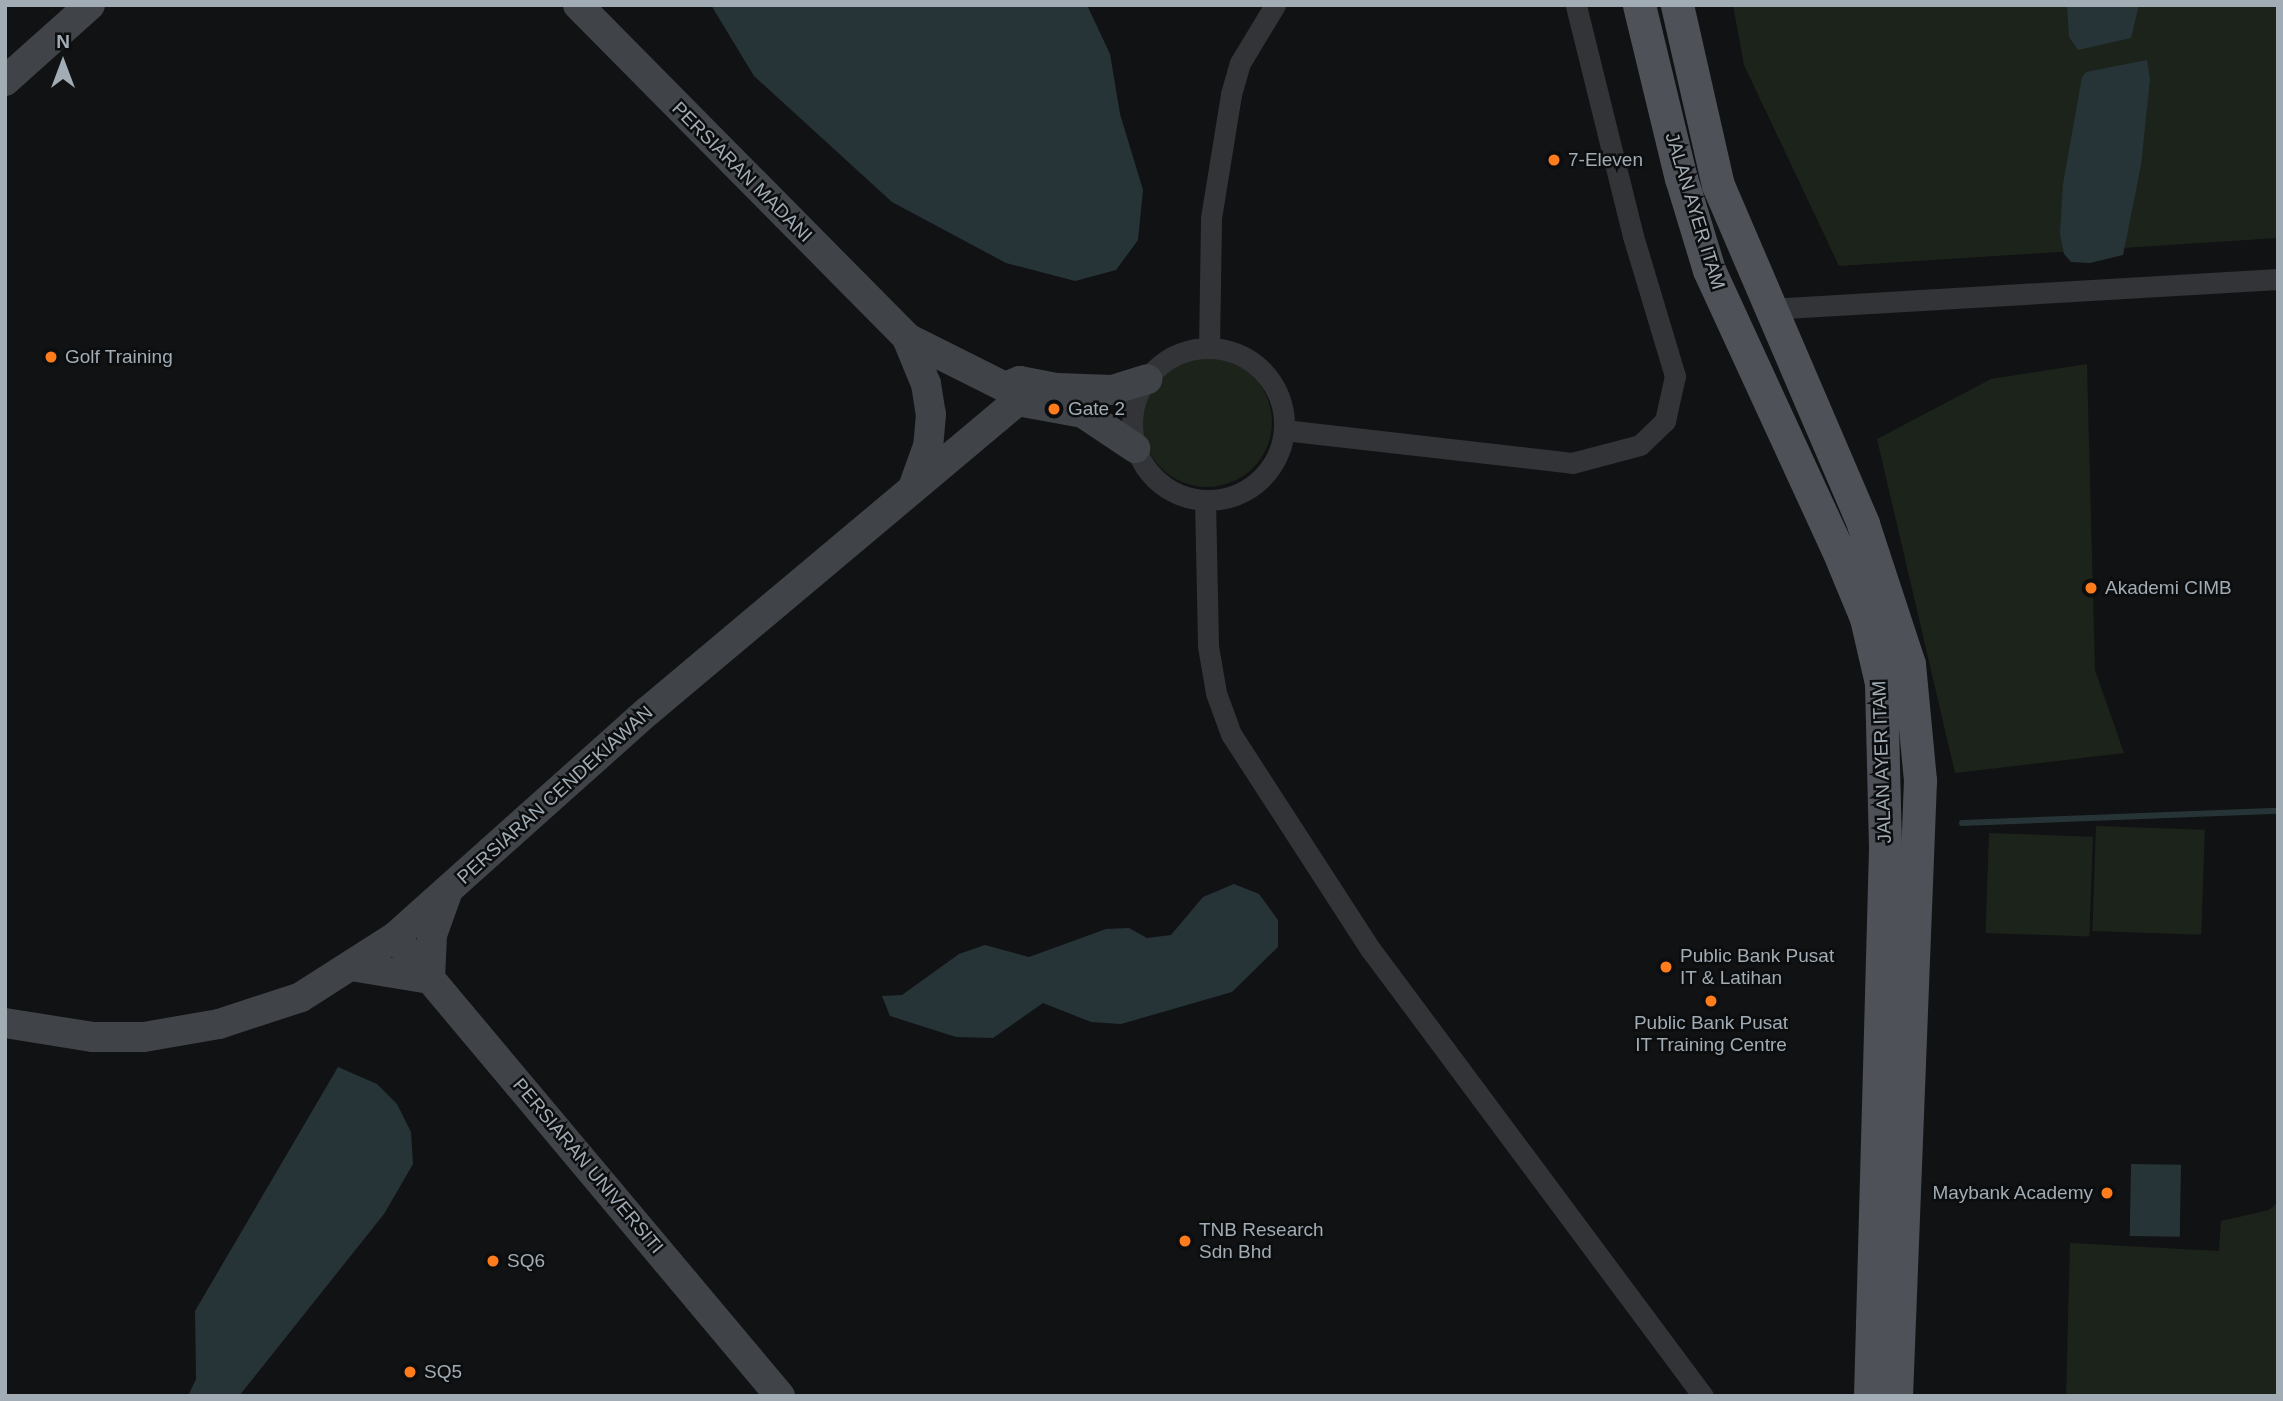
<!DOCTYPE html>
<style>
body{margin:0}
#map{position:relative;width:2283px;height:1401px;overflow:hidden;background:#111213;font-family:Helvetica,sans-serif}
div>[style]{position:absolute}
.green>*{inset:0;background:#1c231b;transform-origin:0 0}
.round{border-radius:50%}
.water>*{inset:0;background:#263438;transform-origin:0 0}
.stream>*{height:6px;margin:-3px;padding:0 3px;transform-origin:3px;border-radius:3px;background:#263438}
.street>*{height:21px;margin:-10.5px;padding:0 10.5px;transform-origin:10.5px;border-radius:10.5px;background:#323438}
.street>.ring{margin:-10.5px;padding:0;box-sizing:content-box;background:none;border:21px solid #323438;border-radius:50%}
.secondary>*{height:30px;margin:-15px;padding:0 15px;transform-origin:15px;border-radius:15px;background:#404449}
.primary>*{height:33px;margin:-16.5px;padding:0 16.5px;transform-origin:16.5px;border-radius:16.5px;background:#4e5258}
.dots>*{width:19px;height:19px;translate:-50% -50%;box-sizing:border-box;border:4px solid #0c0d0e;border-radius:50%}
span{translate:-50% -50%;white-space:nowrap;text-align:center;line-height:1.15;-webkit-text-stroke:5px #0c0d0e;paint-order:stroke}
.poi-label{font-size:19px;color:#a1acb5}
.left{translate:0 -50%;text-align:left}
.right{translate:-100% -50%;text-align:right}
.street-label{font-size:19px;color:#a1acb5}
.frame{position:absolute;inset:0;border:7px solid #a1acb5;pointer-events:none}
.north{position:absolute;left:28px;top:28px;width:70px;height:70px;-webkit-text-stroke:5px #0c0d0e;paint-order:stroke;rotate:0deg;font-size:19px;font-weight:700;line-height:28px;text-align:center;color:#a1acb5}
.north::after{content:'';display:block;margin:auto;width:24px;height:32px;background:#a1acb5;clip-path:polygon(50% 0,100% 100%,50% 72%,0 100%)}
</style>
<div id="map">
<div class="green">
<i style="clip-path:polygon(1733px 5px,2278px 5px,2278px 238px,1839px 266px,1744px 65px)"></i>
<i class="round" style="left:1142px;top:357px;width:130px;height:130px"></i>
<i style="clip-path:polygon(2087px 364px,2095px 670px,2124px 753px,1955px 773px,1877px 439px,1991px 379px)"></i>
<i style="left:2096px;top:826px;width:109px;height:105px;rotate:2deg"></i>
<i style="left:1989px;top:833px;width:104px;height:100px;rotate:2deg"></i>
<i style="clip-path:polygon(2278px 1202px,2278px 1396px,2066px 1396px,2070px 1243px,2219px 1251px,2221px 1221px,2269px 1210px)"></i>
</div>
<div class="water">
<i style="clip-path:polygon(711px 5px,1087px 5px,1110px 54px,1120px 114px,1143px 190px,1138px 240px,1116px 270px,1075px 281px,1006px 263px,892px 202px,754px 76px)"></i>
<i style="clip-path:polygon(2067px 5px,2139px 5px,2131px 38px,2078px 50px,2069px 37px)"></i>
<i style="clip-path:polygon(2147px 60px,2150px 79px,2141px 165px,2123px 255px,2090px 263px,2071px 262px,2064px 254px,2060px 233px,2063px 184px,2082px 77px,2086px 72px)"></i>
<i style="clip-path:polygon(1234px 884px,1259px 894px,1278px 920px,1278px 947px,1232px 992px,1121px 1024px,1091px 1022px,1043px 1003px,993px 1038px,956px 1037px,890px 1016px,882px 996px,902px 995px,959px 954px,985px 945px,1029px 957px,1106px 929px,1129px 928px,1147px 938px,1171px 935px,1203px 897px)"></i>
<i style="clip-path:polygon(338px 1067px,377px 1084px,397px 1104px,411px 1132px,413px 1164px,384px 1214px,239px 1396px,188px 1396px,196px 1379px,195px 1311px)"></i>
<i style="left:2131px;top:1164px;width:50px;height:72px;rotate:1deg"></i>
</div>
<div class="stream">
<i style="left:1962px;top:823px;width:316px;rotate:-2.2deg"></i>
</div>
<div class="street">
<i style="left:1768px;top:309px;width:511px;rotate:-3.37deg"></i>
<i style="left:1209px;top:348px;width:130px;rotate:-89.1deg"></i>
<i style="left:1211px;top:218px;width:126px;rotate:-80.8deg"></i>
<i style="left:1231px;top:94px;width:32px;rotate:-74deg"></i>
<i style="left:1240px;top:63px;width:68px;rotate:-58.9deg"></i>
<i class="ring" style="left:1132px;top:348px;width:131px;height:131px"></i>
<i style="left:1284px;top:430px;width:290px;rotate:6.5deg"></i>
<i style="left:1572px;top:463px;width:70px;rotate:-14.8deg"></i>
<i style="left:1640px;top:445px;width:35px;rotate:-44deg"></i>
<i style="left:1665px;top:421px;width:46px;rotate:-77.5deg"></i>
<i style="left:1675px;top:376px;width:146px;rotate:-106.7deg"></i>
<i style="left:1633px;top:236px;width:238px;rotate:-103.9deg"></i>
<i style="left:1205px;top:500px;width:146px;rotate:88.8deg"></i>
<i style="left:1208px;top:646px;width:48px;rotate:80.3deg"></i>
<i style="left:1216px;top:693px;width:44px;rotate:69.9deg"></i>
<i style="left:1231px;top:734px;width:257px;rotate:57.1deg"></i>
<i style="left:1371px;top:950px;width:556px;rotate:53.34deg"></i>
</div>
<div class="secondary">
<i style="left:578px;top:5px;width:468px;rotate:45.3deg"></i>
<i style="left:907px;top:338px;width:110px;rotate:26.6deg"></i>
<i style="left:1005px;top:387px;width:18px;rotate:49deg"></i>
<i style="left:1017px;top:401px;width:67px;rotate:10.3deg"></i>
<i style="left:1083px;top:413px;width:63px;rotate:33.9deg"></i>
<i style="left:5px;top:81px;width:114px;rotate:-41.8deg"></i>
<i style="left:907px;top:338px;width:50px;rotate:67.6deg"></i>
<i style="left:926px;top:384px;width:30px;rotate:81deg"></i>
<i style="left:931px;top:414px;width:32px;rotate:95deg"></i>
<i style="left:928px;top:446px;width:41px;rotate:109.7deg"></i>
<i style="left:1005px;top:387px;width:16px;rotate:-22deg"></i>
<i style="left:1020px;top:381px;width:38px;rotate:11deg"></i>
<i style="left:1057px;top:388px;width:55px;rotate:2.1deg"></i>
<i style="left:1112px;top:390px;width:37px;rotate:-17deg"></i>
<i style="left:395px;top:937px;width:599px;rotate:50.01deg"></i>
<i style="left:351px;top:966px;width:80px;rotate:9.3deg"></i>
<i style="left:430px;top:979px;width:44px;rotate:-87.4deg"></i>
<i style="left:432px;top:935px;width:45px;rotate:-70.3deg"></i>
<i style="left:5px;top:1023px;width:88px;rotate:9.1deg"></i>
<i style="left:92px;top:1037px;width:52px"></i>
<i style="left:144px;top:1037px;width:76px;rotate:-9.8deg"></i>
<i style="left:219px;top:1024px;width:86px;rotate:-18.2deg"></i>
<i style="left:301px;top:997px;width:112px;rotate:-32.6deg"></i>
<i style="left:395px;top:937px;width:339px;rotate:-41.8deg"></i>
<i style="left:648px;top:711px;width:482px;rotate:-40deg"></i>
<i style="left:1017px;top:401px;width:20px;rotate:-81deg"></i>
</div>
<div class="primary">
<i style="left:1639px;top:5px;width:178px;rotate:76.4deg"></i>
<i style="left:1681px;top:178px;width:96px;rotate:73.1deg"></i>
<i style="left:1709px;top:270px;width:306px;rotate:65.3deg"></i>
<i style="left:1837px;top:548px;width:76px;rotate:67.5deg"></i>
<i style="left:1866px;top:618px;width:67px;rotate:77deg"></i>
<i style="left:1881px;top:683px;width:166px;rotate:88.6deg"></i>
<i style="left:1885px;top:849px;width:547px;rotate:91.57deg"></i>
<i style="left:1677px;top:5px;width:185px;rotate:77.2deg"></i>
<i style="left:1718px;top:185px;width:369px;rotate:66.8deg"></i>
<i style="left:1863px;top:524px;width:147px;rotate:71.8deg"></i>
<i style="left:1909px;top:664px;width:117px;rotate:84.6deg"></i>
<i style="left:1920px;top:780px;width:616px;rotate:92.23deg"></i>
</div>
<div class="dots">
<i style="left:1554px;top:160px;background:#ff7c1d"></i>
<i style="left:51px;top:357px;background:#ff7c1d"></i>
<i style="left:1054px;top:409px;background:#ff7c1d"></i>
<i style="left:2091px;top:588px;background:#ff7c1d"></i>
<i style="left:1666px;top:967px;background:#ff7c1d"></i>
<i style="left:1711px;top:1001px;background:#ff7c1d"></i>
<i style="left:2107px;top:1193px;background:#ff7c1d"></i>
<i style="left:1185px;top:1241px;background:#ff7c1d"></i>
<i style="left:493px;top:1261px;background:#ff7c1d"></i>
<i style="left:410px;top:1372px;background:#ff7c1d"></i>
</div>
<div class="poi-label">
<span class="left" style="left:1568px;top:160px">7-Eleven</span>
<span class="left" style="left:65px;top:357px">Golf Training</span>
<span class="left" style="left:1068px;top:409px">Gate 2</span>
<span class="left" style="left:2105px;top:588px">Akademi CIMB</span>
<span class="left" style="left:1680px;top:967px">Public Bank Pusat<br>IT &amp; Latihan</span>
<span style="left:1711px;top:1034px">Public Bank Pusat<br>IT Training Centre</span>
<span class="right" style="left:2093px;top:1193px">Maybank Academy</span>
<span class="left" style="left:1199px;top:1241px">TNB Research<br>Sdn Bhd</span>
<span class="left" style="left:507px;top:1261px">SQ6</span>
<span class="left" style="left:424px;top:1372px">SQ5</span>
</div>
<div class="street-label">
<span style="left:742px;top:172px;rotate:45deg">PERSIARAN MADANI</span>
<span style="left:1695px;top:211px;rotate:73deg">JALAN AYER ITAM</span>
<span style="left:1882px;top:762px;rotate:-92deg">JALAN AYER ITAM</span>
<span style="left:555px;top:795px;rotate:-42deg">PERSIARAN CENDEKIAWAN</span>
<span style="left:588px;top:1166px;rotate:50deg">PERSIARAN UNIVERSITI</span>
</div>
<div class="frame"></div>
<div class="north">N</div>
</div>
